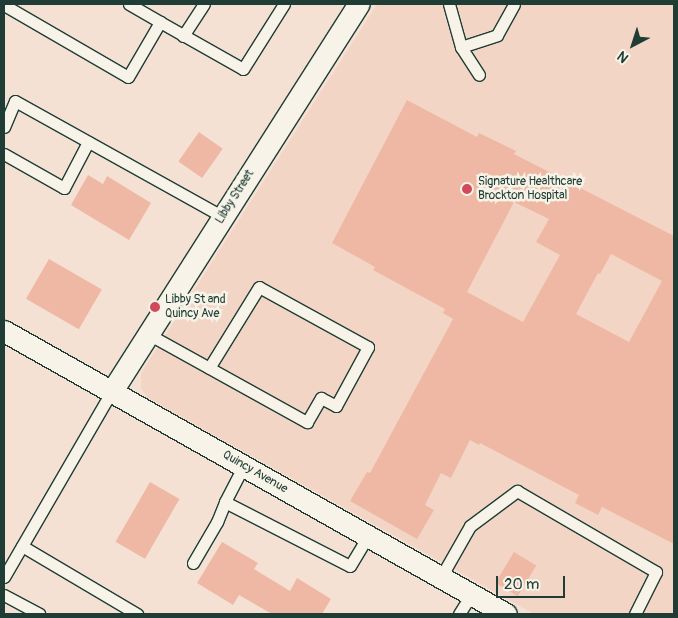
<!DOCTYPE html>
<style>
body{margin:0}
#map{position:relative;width:678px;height:618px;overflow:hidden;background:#f5e1d4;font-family:Pangolin,sans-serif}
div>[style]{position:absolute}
.built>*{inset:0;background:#f3d5c6}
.building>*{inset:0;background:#efb8a4;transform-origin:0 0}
.roads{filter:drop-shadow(1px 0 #1f3d34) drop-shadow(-1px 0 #1f3d34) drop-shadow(0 1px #1f3d34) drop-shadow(0 -1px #1f3d34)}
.lane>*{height:11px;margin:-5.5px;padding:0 5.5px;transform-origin:5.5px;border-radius:5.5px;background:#f7f3e8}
.street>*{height:21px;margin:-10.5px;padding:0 10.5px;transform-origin:10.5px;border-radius:10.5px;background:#f7f3e8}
.dots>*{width:14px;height:14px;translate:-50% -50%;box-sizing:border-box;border:2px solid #f7f3e8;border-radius:50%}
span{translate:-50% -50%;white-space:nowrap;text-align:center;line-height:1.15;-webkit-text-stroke:5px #f7f3e8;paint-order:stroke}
.poi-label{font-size:12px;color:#1f3d34}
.left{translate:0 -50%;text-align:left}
.street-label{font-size:12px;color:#1f3d34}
.frame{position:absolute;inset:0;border:5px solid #1f3d34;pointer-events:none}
.north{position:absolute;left:608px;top:20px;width:50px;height:50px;-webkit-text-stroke:4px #f7f3e8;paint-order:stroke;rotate:220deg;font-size:14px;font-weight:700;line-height:20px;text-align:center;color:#1f3d34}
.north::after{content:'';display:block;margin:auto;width:18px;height:22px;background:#1f3d34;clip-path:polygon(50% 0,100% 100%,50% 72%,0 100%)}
.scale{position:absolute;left:496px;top:576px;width:69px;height:22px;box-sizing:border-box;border:2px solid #1f3d34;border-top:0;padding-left:6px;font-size:15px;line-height:18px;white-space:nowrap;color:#1f3d34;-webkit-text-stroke:4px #f7f3e8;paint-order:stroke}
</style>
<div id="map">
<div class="built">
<i style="clip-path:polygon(377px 4px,674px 4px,674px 614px,534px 614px,148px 398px,141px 388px,141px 373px)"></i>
</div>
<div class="building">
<i style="clip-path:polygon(evenodd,407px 100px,477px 137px,479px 133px,516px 151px,514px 154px,674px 236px,674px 544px,602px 507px,598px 515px,575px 503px,579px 495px,480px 443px,479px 445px,470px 440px,451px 478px,441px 473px,425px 505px,434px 510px,417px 539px,350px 501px,367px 472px,370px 473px,453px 319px,443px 313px,445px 309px,373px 270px,375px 267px,332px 243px,407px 100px,514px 202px,549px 219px,536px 242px,560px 255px,523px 322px,467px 292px,514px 202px,407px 100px,611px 254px,662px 281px,629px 342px,576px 314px,598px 273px,600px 274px,611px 254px)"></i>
<i style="left:199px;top:132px;width:29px;height:36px;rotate:35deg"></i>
<i style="clip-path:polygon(88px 175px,103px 184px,107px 176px,151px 203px,129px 240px,71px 205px)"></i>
<i style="left:49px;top:259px;width:61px;height:46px;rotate:30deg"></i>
<i style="left:150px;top:482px;width:34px;height:69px;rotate:30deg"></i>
<i style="clip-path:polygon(222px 542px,258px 563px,254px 569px,290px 591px,297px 578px,331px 599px,322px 614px,272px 614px,239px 595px,233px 605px,197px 583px)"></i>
<i style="left:514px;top:552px;width:26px;height:36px;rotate:31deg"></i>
</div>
<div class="roads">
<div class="lane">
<i style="left:129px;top:4px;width:36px;rotate:30deg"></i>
<i style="left:449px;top:4px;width:45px;rotate:74.4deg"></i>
<i style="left:461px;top:47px;width:33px;rotate:57deg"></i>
<i style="left:4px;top:5px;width:143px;rotate:30.1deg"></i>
<i style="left:128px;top:77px;width:64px;rotate:-59.8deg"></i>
<i style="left:160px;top:22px;width:95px;rotate:29.5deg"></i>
<i style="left:243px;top:69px;width:77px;rotate:-57.8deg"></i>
<i style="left:183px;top:36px;width:38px;rotate:-57deg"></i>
<i style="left:461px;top:47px;width:38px;rotate:-18deg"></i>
<i style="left:497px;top:35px;width:35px;rotate:-61deg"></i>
<i style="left:4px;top:127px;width:28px;rotate:-67deg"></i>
<i style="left:15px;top:101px;width:238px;rotate:29.1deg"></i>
<i style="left:4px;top:154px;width:69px;rotate:29.5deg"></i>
<i style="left:64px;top:188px;width:52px;rotate:-62.4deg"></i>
<i style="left:148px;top:334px;width:182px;rotate:29deg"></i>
<i style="left:307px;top:422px;width:28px;rotate:-60deg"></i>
<i style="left:321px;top:398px;width:17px;rotate:28deg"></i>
<i style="left:336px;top:406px;width:67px;rotate:-61.5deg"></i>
<i style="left:368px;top:347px;width:124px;rotate:-151.2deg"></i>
<i style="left:259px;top:287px;width:95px;rotate:121.7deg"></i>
<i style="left:244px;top:465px;width:42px;rotate:117.2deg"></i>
<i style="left:225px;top:502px;width:140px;rotate:27.1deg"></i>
<i style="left:350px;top:566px;width:35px;rotate:-59deg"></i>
<i style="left:22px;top:546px;width:134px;rotate:30.6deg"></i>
<i style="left:193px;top:563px;width:48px;rotate:-59.7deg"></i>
<i style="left:217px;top:522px;width:22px;rotate:-68deg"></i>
<i style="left:4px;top:577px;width:215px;rotate:-59.9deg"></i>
<i style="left:441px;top:577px;width:59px;rotate:-60.4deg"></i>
<i style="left:470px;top:526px;width:59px;rotate:-36.7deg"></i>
<i style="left:517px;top:491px;width:161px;rotate:30.2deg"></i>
<i style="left:656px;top:572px;width:47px;rotate:116.6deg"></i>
<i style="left:4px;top:595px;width:40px;rotate:28deg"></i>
<i style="left:459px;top:614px;width:22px;rotate:-58deg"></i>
</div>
<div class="street">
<i style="left:4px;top:331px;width:576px;rotate:29.41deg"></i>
<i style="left:112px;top:391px;width:459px;rotate:-57.5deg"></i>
</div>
</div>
<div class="dots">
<i style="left:467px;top:189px;background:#d1495b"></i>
<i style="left:155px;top:307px;background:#d1495b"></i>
</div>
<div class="poi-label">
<span class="left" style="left:478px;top:189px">Signature Healthcare<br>Brockton Hospital</span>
<span class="left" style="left:165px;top:307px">Libby St and<br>Quincy Ave</span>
</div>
<div class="street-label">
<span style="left:235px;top:197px;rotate:-58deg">Libby Street</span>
<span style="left:255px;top:472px;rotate:30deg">Quincy Avenue</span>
</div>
<div class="frame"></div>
<div class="north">N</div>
<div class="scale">20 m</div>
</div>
